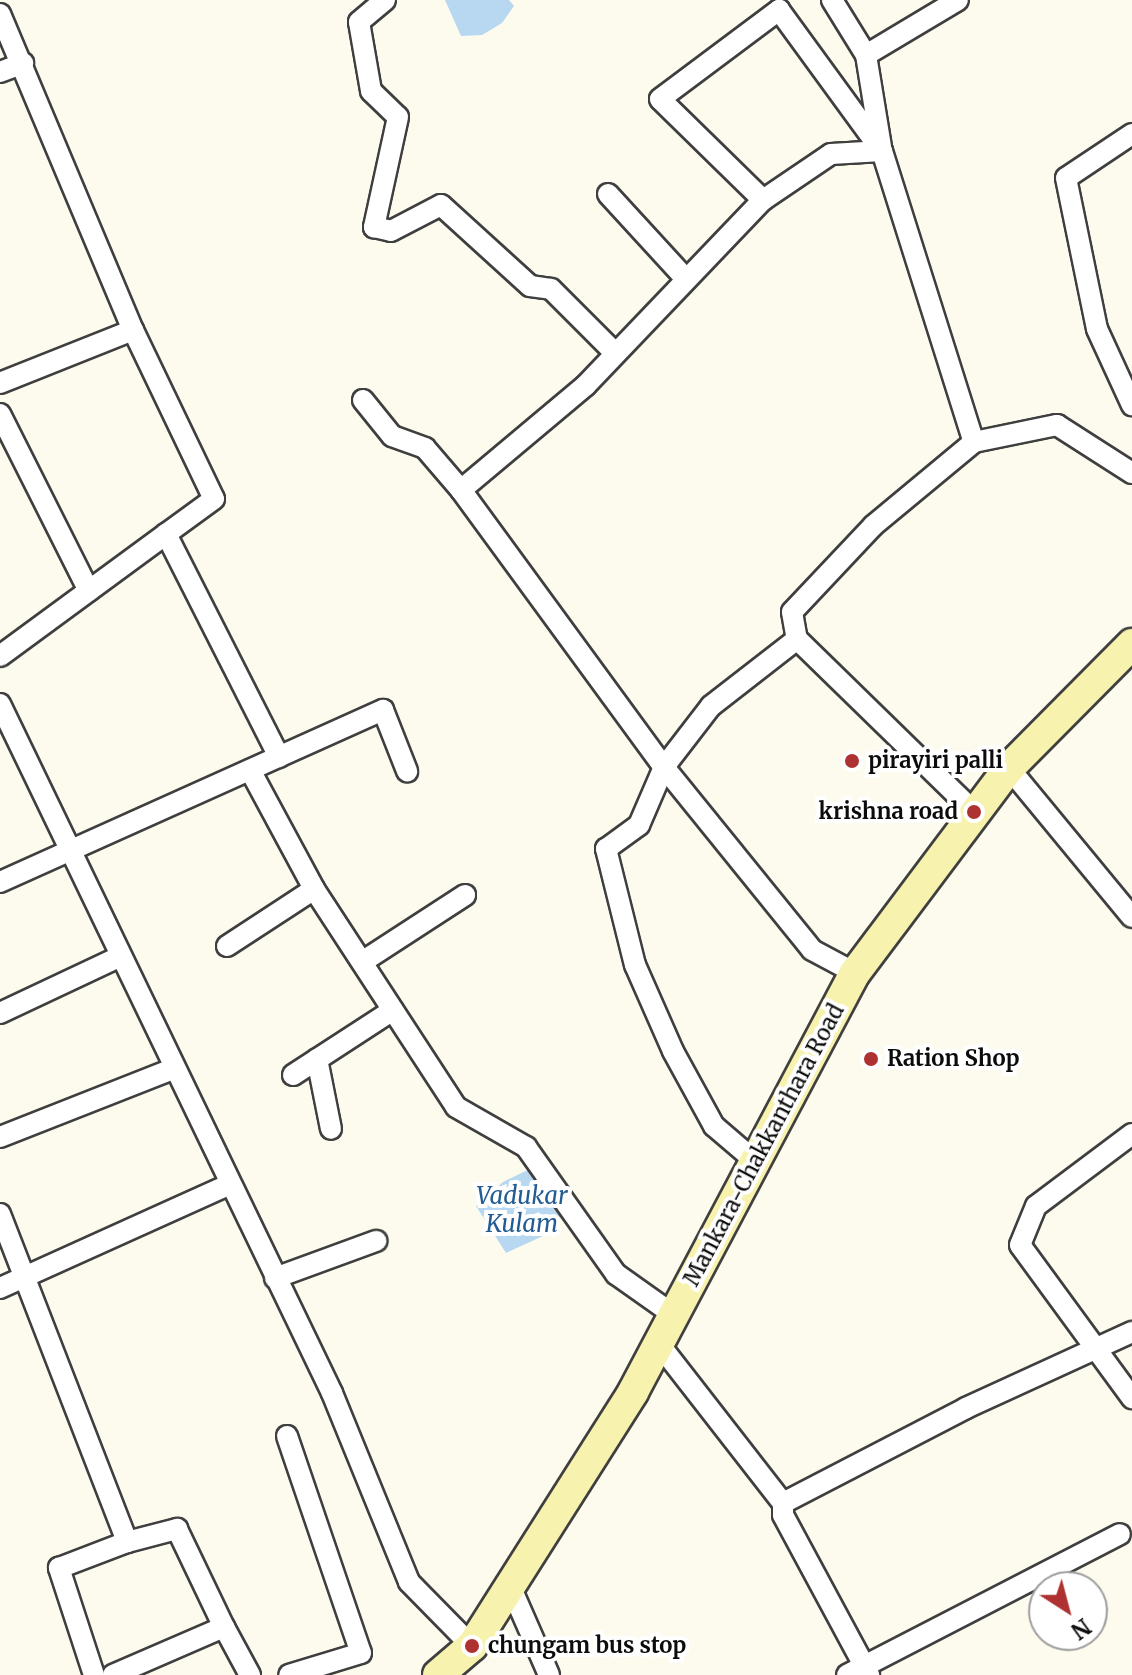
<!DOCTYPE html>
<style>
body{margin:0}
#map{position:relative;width:1132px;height:1675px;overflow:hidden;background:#fdfbed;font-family:Merriweather,serif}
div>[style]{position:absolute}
.water>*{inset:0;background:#b7d8f0}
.roads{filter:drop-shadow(2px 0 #3f3f3f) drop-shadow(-2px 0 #3f3f3f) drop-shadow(0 2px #3f3f3f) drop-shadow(0 -2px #3f3f3f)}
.street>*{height:20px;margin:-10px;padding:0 10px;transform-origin:10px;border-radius:10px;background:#fff}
.secondary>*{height:30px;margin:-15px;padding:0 15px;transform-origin:15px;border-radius:15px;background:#f7f2ae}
.dots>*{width:22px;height:22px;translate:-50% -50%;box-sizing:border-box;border:4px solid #fff;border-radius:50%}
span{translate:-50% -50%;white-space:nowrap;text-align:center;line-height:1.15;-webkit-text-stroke:8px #fff;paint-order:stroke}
.poi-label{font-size:22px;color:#0c0c0c;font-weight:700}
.left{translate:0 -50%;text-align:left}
.right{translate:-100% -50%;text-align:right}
.street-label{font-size:22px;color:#0c0c0c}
.water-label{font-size:24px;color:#225c92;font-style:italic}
.north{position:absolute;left:1028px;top:1571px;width:80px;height:80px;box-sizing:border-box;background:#fff;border:2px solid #9e9e9e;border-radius:50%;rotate:144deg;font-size:22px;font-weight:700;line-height:32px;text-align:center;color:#0c0c0c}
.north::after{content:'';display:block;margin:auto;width:28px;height:36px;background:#af3232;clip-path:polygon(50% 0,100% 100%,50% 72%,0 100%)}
</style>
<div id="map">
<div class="water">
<i style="clip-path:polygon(445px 0,509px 0,514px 6px,502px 23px,482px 35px,461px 36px)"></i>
<i style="clip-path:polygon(538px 1165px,564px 1213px,543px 1236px,506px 1253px,476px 1206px,503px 1182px)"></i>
</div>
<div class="roads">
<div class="street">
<i style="left:385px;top:0;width:34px;rotate:140deg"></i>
<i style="left:359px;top:22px;width:70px;rotate:80.1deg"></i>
<i style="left:371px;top:91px;width:37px;rotate:44deg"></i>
<i style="left:398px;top:117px;width:113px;rotate:102.3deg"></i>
<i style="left:374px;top:227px;width:17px;rotate:13deg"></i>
<i style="left:391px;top:231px;width:56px;rotate:-27.5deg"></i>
<i style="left:441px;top:205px;width:120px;rotate:42.3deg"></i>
<i style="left:530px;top:286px;width:21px;rotate:8deg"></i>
<i style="left:551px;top:289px;width:91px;rotate:45deg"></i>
<i style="left:832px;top:0;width:65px;rotate:58.3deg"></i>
<i style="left:866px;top:55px;width:93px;rotate:80.7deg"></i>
<i style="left:0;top:14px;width:343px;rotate:67.2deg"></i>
<i style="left:133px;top:330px;width:143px;rotate:158.3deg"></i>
<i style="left:866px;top:55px;width:107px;rotate:-30.9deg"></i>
<i style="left:0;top:72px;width:25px;rotate:-21deg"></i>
<i style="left:1132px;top:134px;width:79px;rotate:146.3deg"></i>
<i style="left:1066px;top:178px;width:154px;rotate:78.4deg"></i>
<i style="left:1097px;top:329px;width:84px;rotate:65.3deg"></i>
<i style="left:608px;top:194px;width:114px;rotate:47.5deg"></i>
<i style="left:763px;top:200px;width:144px;rotate:-135.6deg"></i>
<i style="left:660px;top:99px;width:149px;rotate:-36.8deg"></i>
<i style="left:779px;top:10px;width:175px;rotate:53.9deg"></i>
<i style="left:133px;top:330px;width:187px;rotate:64.4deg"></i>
<i style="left:214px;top:499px;width:59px;rotate:143.9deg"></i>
<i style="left:166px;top:534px;width:250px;rotate:63.1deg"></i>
<i style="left:363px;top:400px;width:46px;rotate:51.1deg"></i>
<i style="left:392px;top:436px;width:35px;rotate:20deg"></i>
<i style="left:425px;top:448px;width:55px;rotate:49.4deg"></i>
<i style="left:461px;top:490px;width:343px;rotate:53.8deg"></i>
<i style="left:664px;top:767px;width:235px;rotate:51deg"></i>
<i style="left:812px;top:950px;width:49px;rotate:28.1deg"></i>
<i style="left:0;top:414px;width:198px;rotate:63.3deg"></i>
<i style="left:974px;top:442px;width:85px;rotate:-11.6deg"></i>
<i style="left:1057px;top:425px;width:89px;rotate:32.6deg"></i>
<i style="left:461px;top:490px;width:163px;rotate:-40deg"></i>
<i style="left:586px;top:385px;width:256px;rotate:-46.3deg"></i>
<i style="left:763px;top:200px;width:82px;rotate:-34.1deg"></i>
<i style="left:831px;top:154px;width:51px;rotate:-3.4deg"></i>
<i style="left:882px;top:151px;width:305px;rotate:72.5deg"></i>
<i style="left:974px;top:442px;width:131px;rotate:140.3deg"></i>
<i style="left:873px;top:526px;width:118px;rotate:133.3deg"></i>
<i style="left:792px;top:612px;width:27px;rotate:80deg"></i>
<i style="left:0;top:656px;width:206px;rotate:-36.3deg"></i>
<i style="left:0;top:704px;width:765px;rotate:64.27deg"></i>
<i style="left:332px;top:1393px;width:204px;rotate:67.8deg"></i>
<i style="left:409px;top:1582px;width:90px;rotate:45.5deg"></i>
<i style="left:1009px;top:768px;width:193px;rotate:50.5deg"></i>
<i style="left:250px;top:770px;width:135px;rotate:61.7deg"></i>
<i style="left:314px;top:889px;width:260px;rotate:56.9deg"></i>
<i style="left:456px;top:1107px;width:81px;rotate:29.7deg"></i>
<i style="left:526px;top:1147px;width:156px;rotate:54.7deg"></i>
<i style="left:616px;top:1274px;width:71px;rotate:35.3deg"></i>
<i style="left:0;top:882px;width:420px;rotate:-24.2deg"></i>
<i style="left:383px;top:710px;width:66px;rotate:68.5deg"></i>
<i style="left:227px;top:946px;width:104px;rotate:-33.2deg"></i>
<i style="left:362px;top:962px;width:123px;rotate:-33deg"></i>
<i style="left:0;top:1013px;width:132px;rotate:-25.2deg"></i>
<i style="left:317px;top:1059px;width:71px;rotate:78.7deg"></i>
<i style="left:293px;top:1075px;width:119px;rotate:-33deg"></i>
<i style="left:1132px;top:1134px;width:120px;rotate:143.1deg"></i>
<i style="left:1036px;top:1206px;width:42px;rotate:112.3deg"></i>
<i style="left:1020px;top:1245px;width:190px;rotate:53.8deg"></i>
<i style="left:0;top:1137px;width:186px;rotate:-21.5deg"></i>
<i style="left:755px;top:1161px;width:54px;rotate:-139.5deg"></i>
<i style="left:714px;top:1126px;width:85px;rotate:-118.7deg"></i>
<i style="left:673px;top:1051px;width:94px;rotate:-113.8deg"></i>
<i style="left:635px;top:965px;width:120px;rotate:-104deg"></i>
<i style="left:606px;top:849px;width:41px;rotate:-36deg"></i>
<i style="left:639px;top:825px;width:63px;rotate:-66.7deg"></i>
<i style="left:664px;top:767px;width:77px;rotate:-52.4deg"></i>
<i style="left:711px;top:706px;width:109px;rotate:-37.9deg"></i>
<i style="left:797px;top:639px;width:248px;rotate:44.3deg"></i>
<i style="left:0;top:1214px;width:352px;rotate:68.8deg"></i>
<i style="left:127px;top:1542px;width:52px;rotate:-14.6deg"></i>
<i style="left:177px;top:1529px;width:109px;rotate:64.4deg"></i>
<i style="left:275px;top:1278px;width:108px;rotate:-20.1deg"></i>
<i style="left:0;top:1288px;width:252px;rotate:-24.3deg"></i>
<i style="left:659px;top:1344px;width:202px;rotate:52.1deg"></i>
<i style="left:783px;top:1503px;width:12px;rotate:90deg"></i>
<i style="left:783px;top:1515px;width:182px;rotate:61.7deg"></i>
<i style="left:287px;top:1436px;width:229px;rotate:71.2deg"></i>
<i style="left:361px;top:1653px;width:75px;rotate:163deg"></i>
<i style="left:783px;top:1503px;width:206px;rotate:-27.4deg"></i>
<i style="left:966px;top:1408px;width:183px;rotate:-24.6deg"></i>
<i style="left:511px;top:1588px;width:95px;rotate:66.4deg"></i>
<i style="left:94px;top:1675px;width:113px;rotate:-108.1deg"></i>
<i style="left:59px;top:1568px;width:73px;rotate:-20.9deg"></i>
<i style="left:113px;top:1675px;width:121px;rotate:-23.4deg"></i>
<i style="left:224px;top:1627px;width:55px;rotate:61.6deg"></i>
<i style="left:847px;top:1675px;width:307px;rotate:-27.3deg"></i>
</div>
<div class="secondary">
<i style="left:438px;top:1675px;width:45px;rotate:-40.5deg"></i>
<i style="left:472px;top:1646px;width:301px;rotate:-57.6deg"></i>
<i style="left:633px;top:1392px;width:474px;rotate:-62.1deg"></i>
<i style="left:855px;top:973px;width:256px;rotate:-53.1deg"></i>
<i style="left:1009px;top:768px;width:175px;rotate:-45.2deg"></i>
</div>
</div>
<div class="dots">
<i style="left:852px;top:761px;background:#af3232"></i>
<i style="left:974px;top:812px;background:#af3232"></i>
<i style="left:871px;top:1059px;background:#af3232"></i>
<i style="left:472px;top:1646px;background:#af3232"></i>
</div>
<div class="poi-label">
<span class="left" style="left:868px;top:761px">pirayiri palli</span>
<span class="right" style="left:958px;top:812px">krishna road</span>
<span class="left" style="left:887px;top:1059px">Ration Shop</span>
<span class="left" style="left:488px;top:1646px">chungam bus stop</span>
</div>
<div class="street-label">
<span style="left:764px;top:1145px;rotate:-62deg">Mankara-Chakkanthara Road</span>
</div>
<div class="water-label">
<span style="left:522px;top:1210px">Vadukar<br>Kulam</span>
</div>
<div class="north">N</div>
</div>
